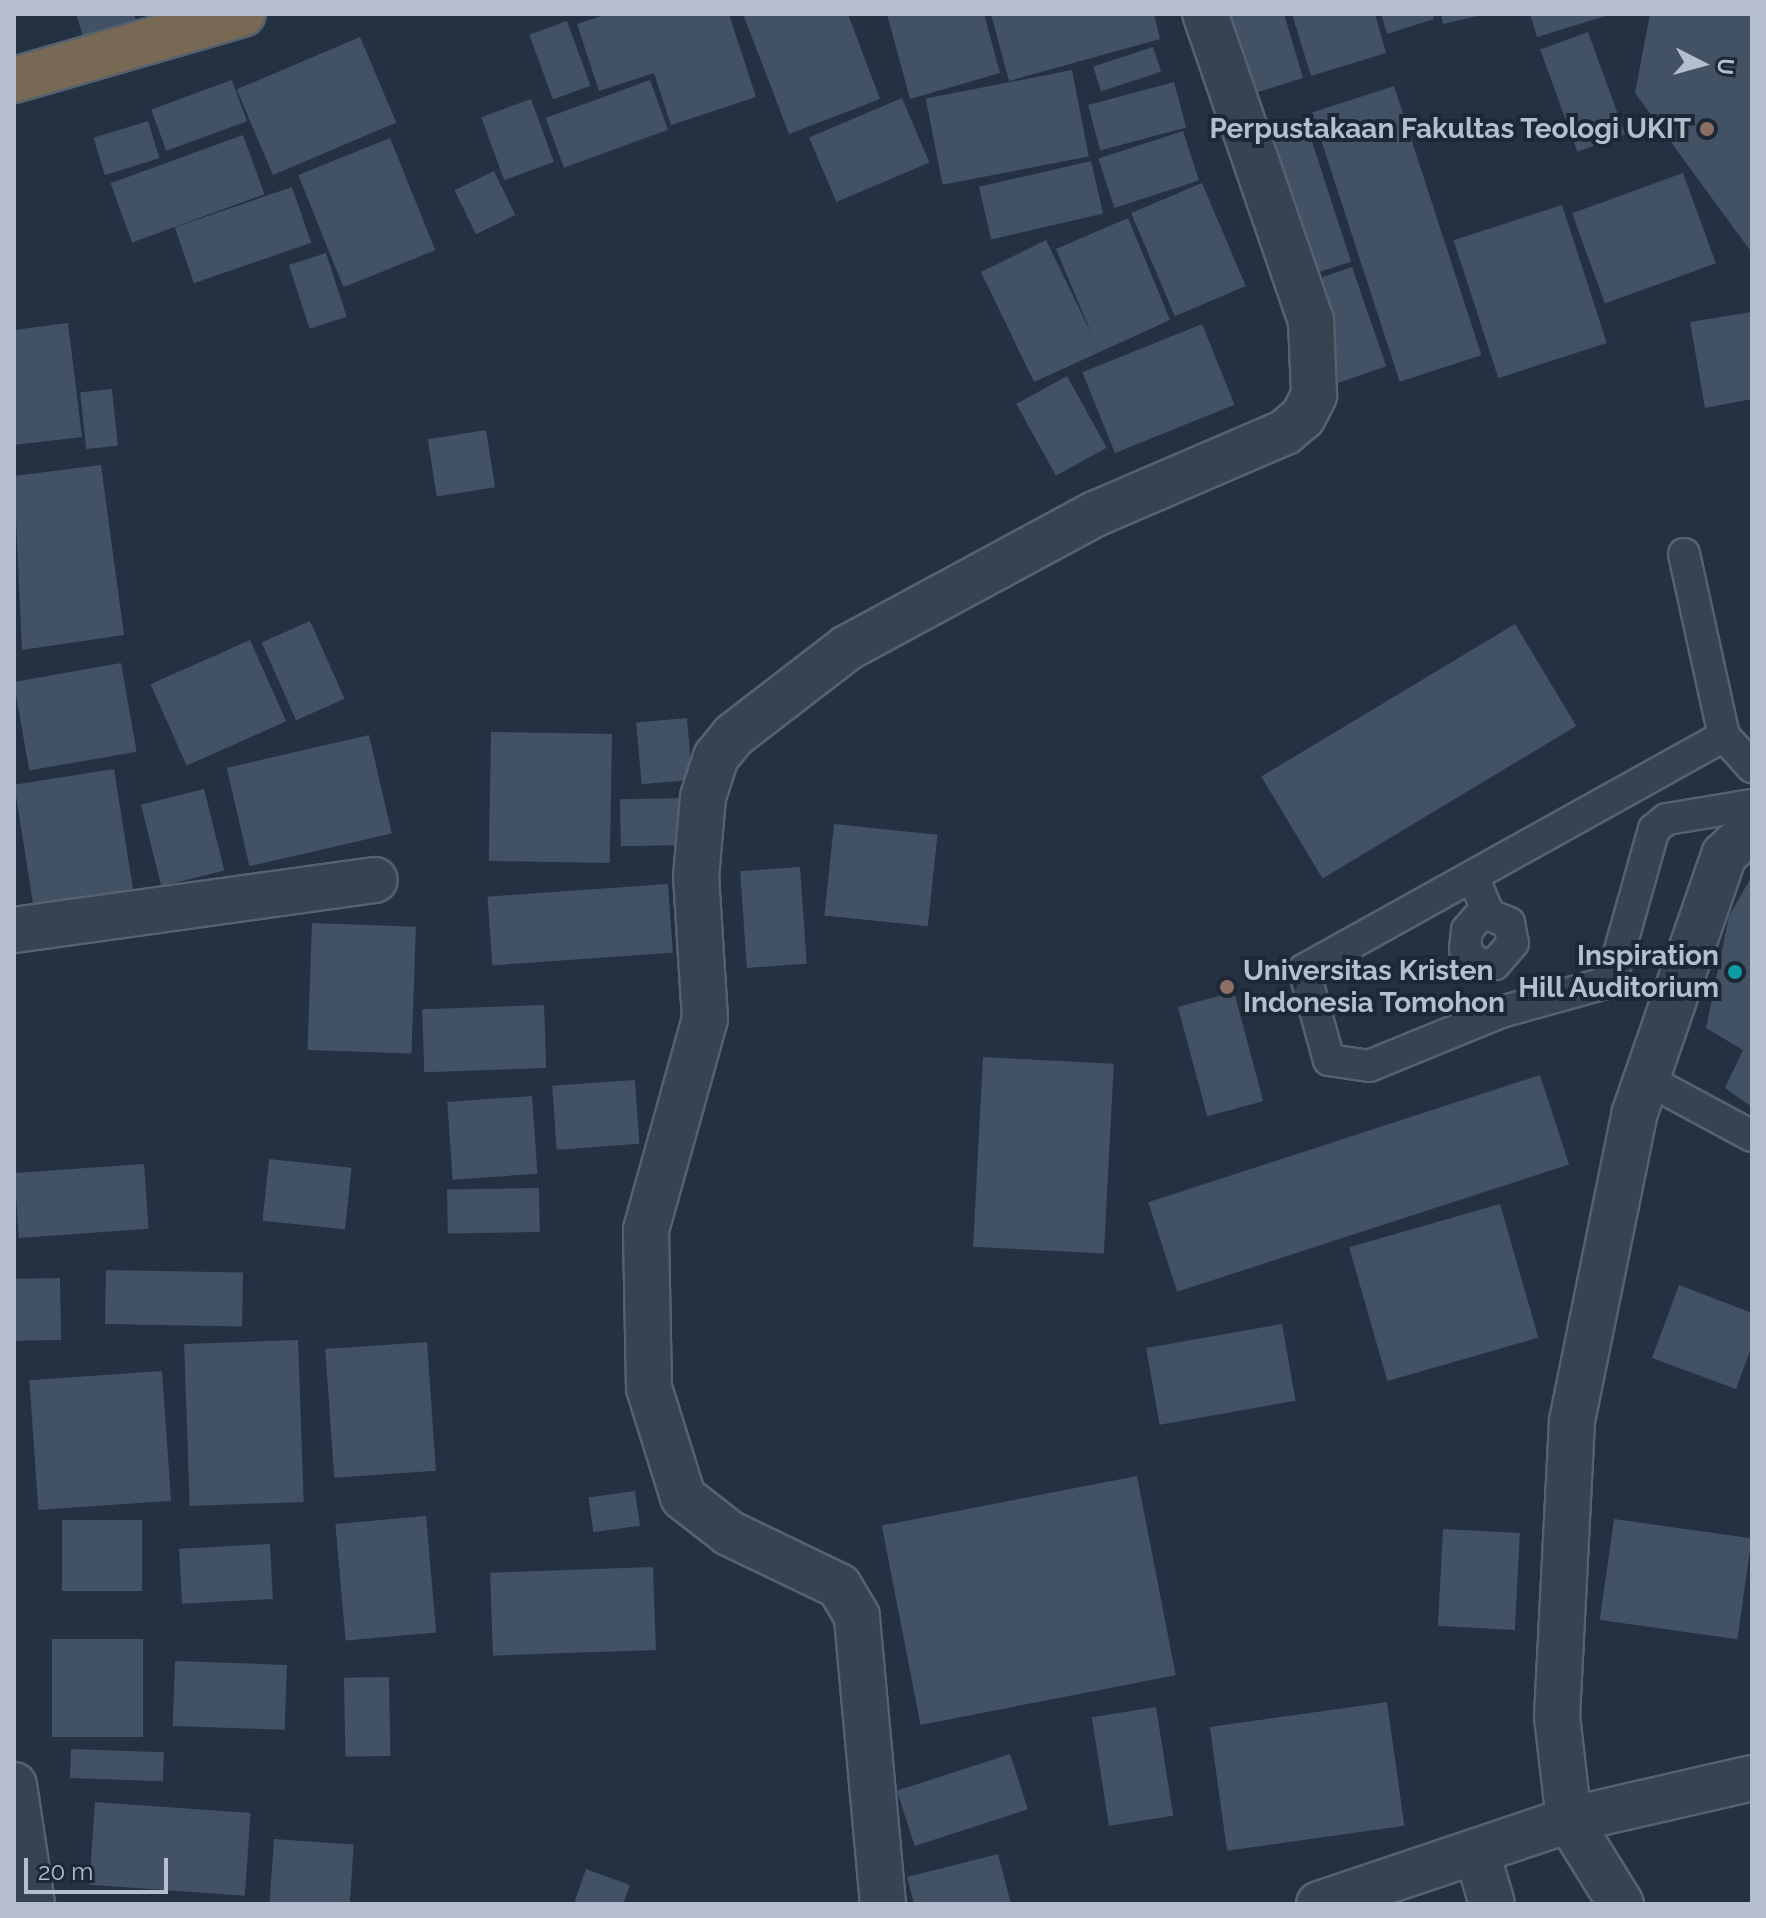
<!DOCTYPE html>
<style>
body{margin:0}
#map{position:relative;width:1766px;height:1918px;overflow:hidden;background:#233142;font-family:Raleway,sans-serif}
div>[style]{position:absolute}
.building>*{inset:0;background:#425164;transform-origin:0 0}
.roads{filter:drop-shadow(2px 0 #55616f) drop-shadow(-2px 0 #55616f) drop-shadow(0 2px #55616f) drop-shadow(0 -2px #55616f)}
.lane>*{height:30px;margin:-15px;padding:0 15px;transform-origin:15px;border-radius:15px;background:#374351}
.street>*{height:44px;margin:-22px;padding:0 22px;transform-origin:22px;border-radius:22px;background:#374351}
.highway>*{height:44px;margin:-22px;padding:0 22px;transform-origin:22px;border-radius:22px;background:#786954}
.dots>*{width:22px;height:22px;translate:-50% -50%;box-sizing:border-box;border:4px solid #1c2836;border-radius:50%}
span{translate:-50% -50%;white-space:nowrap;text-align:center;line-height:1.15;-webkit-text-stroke:8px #1c2836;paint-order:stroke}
.poi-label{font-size:28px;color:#b4becc;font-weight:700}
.right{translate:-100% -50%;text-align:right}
.left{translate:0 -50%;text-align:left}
.frame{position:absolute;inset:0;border:16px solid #b4becc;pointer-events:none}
.north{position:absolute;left:1662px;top:24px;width:80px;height:80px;-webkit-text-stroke:6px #1c2836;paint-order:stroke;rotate:96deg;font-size:22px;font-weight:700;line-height:32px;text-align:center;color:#b4becc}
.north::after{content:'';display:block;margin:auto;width:28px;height:36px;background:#b4becc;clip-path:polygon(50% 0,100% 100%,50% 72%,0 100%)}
.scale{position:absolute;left:24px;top:1858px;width:144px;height:36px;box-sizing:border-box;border:4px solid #b4becc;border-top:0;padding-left:10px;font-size:24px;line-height:28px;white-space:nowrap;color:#b4becc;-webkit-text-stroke:6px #1c2836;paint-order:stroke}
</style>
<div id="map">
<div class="building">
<i style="clip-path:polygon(76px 14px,134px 14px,136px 21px,84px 39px)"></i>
<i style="clip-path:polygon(607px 14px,729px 14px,756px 97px,671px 125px,654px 73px,599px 91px,577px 24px)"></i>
<i style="clip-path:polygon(743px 14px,848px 14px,880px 99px,789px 134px)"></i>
<i style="clip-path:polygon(887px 14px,984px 14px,1000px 73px,910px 99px)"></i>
<i style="clip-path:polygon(991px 14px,1154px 14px,1160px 39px,1009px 81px)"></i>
<i style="clip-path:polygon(1212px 14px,1284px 14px,1303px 78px,1239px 98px)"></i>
<i style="clip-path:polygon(1292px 14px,1375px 14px,1386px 53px,1311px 76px)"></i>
<i style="clip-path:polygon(1381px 14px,1433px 14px,1434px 19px,1387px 34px)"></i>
<i style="clip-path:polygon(1441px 14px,1482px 14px,1482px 15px,1443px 24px)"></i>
<i style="clip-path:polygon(1530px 14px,1609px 14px,1609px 15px,1537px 37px)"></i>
<i style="clip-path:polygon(1650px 14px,1752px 14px,1752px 253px,1635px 93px)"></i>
<i style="left:567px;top:21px;width:69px;height:40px;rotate:70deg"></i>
<i style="left:1588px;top:32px;width:109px;height:51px;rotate:70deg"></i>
<i style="left:360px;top:37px;width:93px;height:134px;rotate:67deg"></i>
<i style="left:1153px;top:47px;width:26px;height:63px;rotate:72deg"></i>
<i style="left:1072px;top:70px;width:88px;height:149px;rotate:79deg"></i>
<i style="left:232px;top:80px;width:44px;height:86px;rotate:70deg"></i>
<i style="left:650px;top:80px;width:53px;height:111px;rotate:70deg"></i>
<i style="left:1174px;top:82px;width:47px;height:89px;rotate:75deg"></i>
<i style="left:1394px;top:86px;width:283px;height:86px;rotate:72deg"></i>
<i style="left:902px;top:98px;width:70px;height:101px;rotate:67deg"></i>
<i style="left:531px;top:99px;width:67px;height:53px;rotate:70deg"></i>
<i style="left:1305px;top:120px;width:149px;height:57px;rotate:72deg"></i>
<i style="left:148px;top:121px;width:39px;height:57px;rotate:73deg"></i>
<i style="left:1183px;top:131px;width:52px;height:89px;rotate:72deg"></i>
<i style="left:243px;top:135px;width:63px;height:141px;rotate:70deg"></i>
<i style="left:390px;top:138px;width:121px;height:99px;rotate:68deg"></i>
<i style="left:1091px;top:161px;width:54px;height:115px;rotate:77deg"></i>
<i style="left:494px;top:171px;width:49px;height:44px;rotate:64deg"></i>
<i style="left:1683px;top:173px;width:96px;height:118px;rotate:70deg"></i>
<i style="left:1202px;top:183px;width:112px;height:77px;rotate:67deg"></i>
<i style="left:292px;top:187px;width:59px;height:124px;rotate:71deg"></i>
<i style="left:1562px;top:205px;width:145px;height:114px;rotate:72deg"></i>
<i style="clip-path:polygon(1128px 218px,1170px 320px,1034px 382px,981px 272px,1046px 240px,1092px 335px,1056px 249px)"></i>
<i style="left:326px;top:253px;width:67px;height:39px;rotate:72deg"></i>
<i style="left:1352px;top:267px;width:105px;height:52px;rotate:71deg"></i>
<i style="clip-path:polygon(1752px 312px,1752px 399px,1705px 408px,1690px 322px)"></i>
<i style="clip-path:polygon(68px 323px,82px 437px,14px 445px,14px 330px)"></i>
<i style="left:1202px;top:324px;width:87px;height:129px;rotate:68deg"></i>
<i style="left:1067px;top:376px;width:82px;height:58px;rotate:61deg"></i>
<i style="left:112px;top:389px;width:57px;height:32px;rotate:84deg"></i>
<i style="left:486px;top:430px;width:58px;height:59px;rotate:81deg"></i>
<i style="clip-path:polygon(101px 465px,124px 635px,22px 650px,14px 476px)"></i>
<i style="left:310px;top:621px;width:85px;height:53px;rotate:66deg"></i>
<i style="left:1515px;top:624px;width:119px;height:296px;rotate:59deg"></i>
<i style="left:250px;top:640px;width:89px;height:109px;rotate:66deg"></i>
<i style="left:121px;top:663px;width:90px;height:109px;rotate:80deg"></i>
<i style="left:687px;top:718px;width:62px;height:51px;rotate:85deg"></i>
<i style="left:491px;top:732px;width:121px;height:129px;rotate:1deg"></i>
<i style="left:369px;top:735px;width:101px;height:146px;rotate:77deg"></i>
<i style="left:114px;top:769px;width:129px;height:101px;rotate:81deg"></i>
<i style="left:204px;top:789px;width:84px;height:65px;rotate:76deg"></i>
<i style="left:686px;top:798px;width:47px;height:66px;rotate:89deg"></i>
<i style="left:834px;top:824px;width:104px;height:92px;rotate:6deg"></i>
<i style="left:800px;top:867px;width:97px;height:60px;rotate:86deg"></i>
<i style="clip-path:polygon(1752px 876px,1752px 1107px,1725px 1088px,1743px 1050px,1706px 1028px,1729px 916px)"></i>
<i style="left:668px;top:884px;width:69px;height:181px;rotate:86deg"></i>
<i style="left:312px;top:923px;width:104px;height:127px;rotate:2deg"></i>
<i style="left:1234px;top:992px;width:113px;height:58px;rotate:75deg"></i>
<i style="left:544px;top:1005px;width:63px;height:122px;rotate:88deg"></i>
<i style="left:983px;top:1057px;width:131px;height:190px;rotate:3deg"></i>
<i style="left:1540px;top:1075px;width:94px;height:412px;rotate:72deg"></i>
<i style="left:635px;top:1080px;width:64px;height:83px;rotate:86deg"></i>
<i style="left:532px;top:1096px;width:78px;height:85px;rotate:86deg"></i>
<i style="left:269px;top:1159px;width:83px;height:62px;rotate:6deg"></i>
<i style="left:144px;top:1164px;width:65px;height:130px;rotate:86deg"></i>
<i style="left:539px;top:1188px;width:44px;height:92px;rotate:89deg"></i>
<i style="left:1500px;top:1204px;width:139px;height:157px;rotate:74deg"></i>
<i style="left:106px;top:1270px;width:137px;height:54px;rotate:1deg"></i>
<i style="left:60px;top:1278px;width:62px;height:46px;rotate:89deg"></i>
<i style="clip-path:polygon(1679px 1285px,1752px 1313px,1752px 1346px,1736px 1389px,1652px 1358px)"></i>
<i style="left:1282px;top:1324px;width:78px;height:138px;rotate:80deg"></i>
<i style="left:298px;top:1340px;width:162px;height:114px;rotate:88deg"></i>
<i style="left:427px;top:1342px;width:129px;height:102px;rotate:86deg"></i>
<i style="left:162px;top:1371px;width:130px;height:133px;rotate:86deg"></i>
<i style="left:1137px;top:1476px;width:203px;height:260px;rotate:79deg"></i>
<i style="left:635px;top:1491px;width:35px;height:47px;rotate:82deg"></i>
<i style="left:426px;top:1516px;width:117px;height:91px;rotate:85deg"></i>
<i style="left:1614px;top:1519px;width:139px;height:102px;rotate:8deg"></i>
<i style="left:62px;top:1520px;width:80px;height:71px"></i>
<i style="left:1443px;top:1529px;width:77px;height:97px;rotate:3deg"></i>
<i style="left:270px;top:1544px;width:55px;height:91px;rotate:87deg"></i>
<i style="left:653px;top:1567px;width:83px;height:163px;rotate:88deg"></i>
<i style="left:143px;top:1639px;width:98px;height:91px;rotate:90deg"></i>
<i style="left:175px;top:1661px;width:112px;height:65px;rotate:2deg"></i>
<i style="left:389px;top:1677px;width:79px;height:45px;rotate:89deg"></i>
<i style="left:1387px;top:1702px;width:125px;height:179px;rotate:82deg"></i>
<i style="left:1156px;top:1707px;width:110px;height:65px;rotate:81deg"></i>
<i style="left:71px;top:1749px;width:93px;height:29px;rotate:2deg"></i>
<i style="left:1010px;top:1754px;width:58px;height:119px;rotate:72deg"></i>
<i style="left:95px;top:1802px;width:156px;height:83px;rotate:4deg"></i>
<i style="left:274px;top:1839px;width:80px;height:65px;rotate:4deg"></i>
<i style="clip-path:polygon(998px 1854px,1011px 1904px,914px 1904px,907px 1877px)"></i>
<i style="clip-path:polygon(586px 1869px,630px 1885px,623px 1904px,574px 1904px)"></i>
</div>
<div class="roads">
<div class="lane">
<i style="left:1684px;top:554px;width:186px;rotate:77.6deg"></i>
<i style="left:1724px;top:736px;width:42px;rotate:47.9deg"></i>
<i style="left:1724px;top:736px;width:481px;rotate:150.9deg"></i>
<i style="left:1304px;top:970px;width:93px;rotate:74.5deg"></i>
<i style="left:1329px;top:1060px;width:40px;rotate:8.5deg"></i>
<i style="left:1369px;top:1066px;width:143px;rotate:-22.2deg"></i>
<i style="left:1501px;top:1012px;width:105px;rotate:-15.5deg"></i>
<i style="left:1602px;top:984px;width:24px;rotate:-55deg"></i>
<i style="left:1616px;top:964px;width:140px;rotate:-74.3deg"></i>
<i style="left:1654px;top:829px;width:16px;rotate:-38deg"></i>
<i style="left:1667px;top:819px;width:86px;rotate:-9.4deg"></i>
<i style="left:1473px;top:876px;width:35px;rotate:68deg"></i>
<i style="left:1486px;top:908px;width:6px;rotate:81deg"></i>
<i style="left:1487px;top:914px;width:24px;rotate:22deg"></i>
<i style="left:1509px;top:923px;width:20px;rotate:79deg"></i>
<i style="left:1513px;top:943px;width:28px;rotate:131deg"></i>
<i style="left:1495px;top:964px;width:18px;rotate:180deg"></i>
<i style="left:1477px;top:964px;width:19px;rotate:-129deg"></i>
<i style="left:1465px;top:949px;width:19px;rotate:-84deg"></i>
<i style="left:1467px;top:930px;width:29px;rotate:-49deg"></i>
<i style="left:1646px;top:1079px;width:120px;rotate:28.3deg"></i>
</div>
<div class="street">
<i style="left:14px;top:930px;width:364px;rotate:-7.9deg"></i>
<i style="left:14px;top:1785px;width:120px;rotate:81.4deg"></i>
<i style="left:1477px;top:1853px;width:53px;rotate:73.6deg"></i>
<i style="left:883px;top:1904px;width:289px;rotate:-95.2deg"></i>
<i style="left:857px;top:1616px;width:35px;rotate:-121deg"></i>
<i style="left:839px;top:1586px;width:122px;rotate:-154.3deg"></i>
<i style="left:729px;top:1533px;width:58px;rotate:-142deg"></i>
<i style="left:683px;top:1497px;width:114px;rotate:-107.3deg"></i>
<i style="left:649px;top:1388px;width:158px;rotate:-91.1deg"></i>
<i style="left:646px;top:1230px;width:219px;rotate:-74.4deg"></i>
<i style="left:705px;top:1019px;width:142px;rotate:-93.6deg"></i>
<i style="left:696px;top:877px;width:80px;rotate:-85deg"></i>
<i style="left:703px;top:797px;width:42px;rotate:-72deg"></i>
<i style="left:716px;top:757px;width:28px;rotate:-51deg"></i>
<i style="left:734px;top:735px;width:143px;rotate:-37.6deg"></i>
<i style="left:847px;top:648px;width:282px;rotate:-28.4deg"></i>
<i style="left:1095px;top:514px;width:207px;rotate:-23.3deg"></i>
<i style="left:1285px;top:432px;width:23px;rotate:-40deg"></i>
<i style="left:1303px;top:417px;width:25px;rotate:-63deg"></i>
<i style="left:1314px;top:395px;width:74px;rotate:-92.3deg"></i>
<i style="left:1311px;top:321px;width:325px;rotate:-109deg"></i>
<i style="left:1319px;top:1904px;width:264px;rotate:-18.6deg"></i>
<i style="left:1569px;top:1820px;width:188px;rotate:-12.9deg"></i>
<i style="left:1621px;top:1904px;width:99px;rotate:-121.8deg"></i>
<i style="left:1569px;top:1820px;width:104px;rotate:-96.6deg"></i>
<i style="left:1557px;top:1717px;width:296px;rotate:-87.1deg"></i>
<i style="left:1572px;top:1421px;width:312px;rotate:-78.5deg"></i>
<i style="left:1634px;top:1115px;width:275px;rotate:-70.9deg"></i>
<i style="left:1724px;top:855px;width:38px;rotate:-43deg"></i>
</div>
<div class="highway">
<i style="left:14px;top:80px;width:238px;rotate:-16.1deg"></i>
</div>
</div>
<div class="dots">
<i style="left:1707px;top:129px;background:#8d6e63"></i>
<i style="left:1735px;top:972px;background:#0f9aa8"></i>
<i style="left:1227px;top:987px;background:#8d6e63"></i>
</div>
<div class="poi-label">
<span class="right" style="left:1691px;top:129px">Perpustakaan Fakultas Teologi UKIT</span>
<span class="right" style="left:1719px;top:972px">Inspiration<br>Hill Auditorium</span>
<span class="left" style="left:1243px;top:987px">Universitas Kristen<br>Indonesia Tomohon</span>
</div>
<div class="frame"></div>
<div class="north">U</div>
<div class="scale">20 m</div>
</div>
